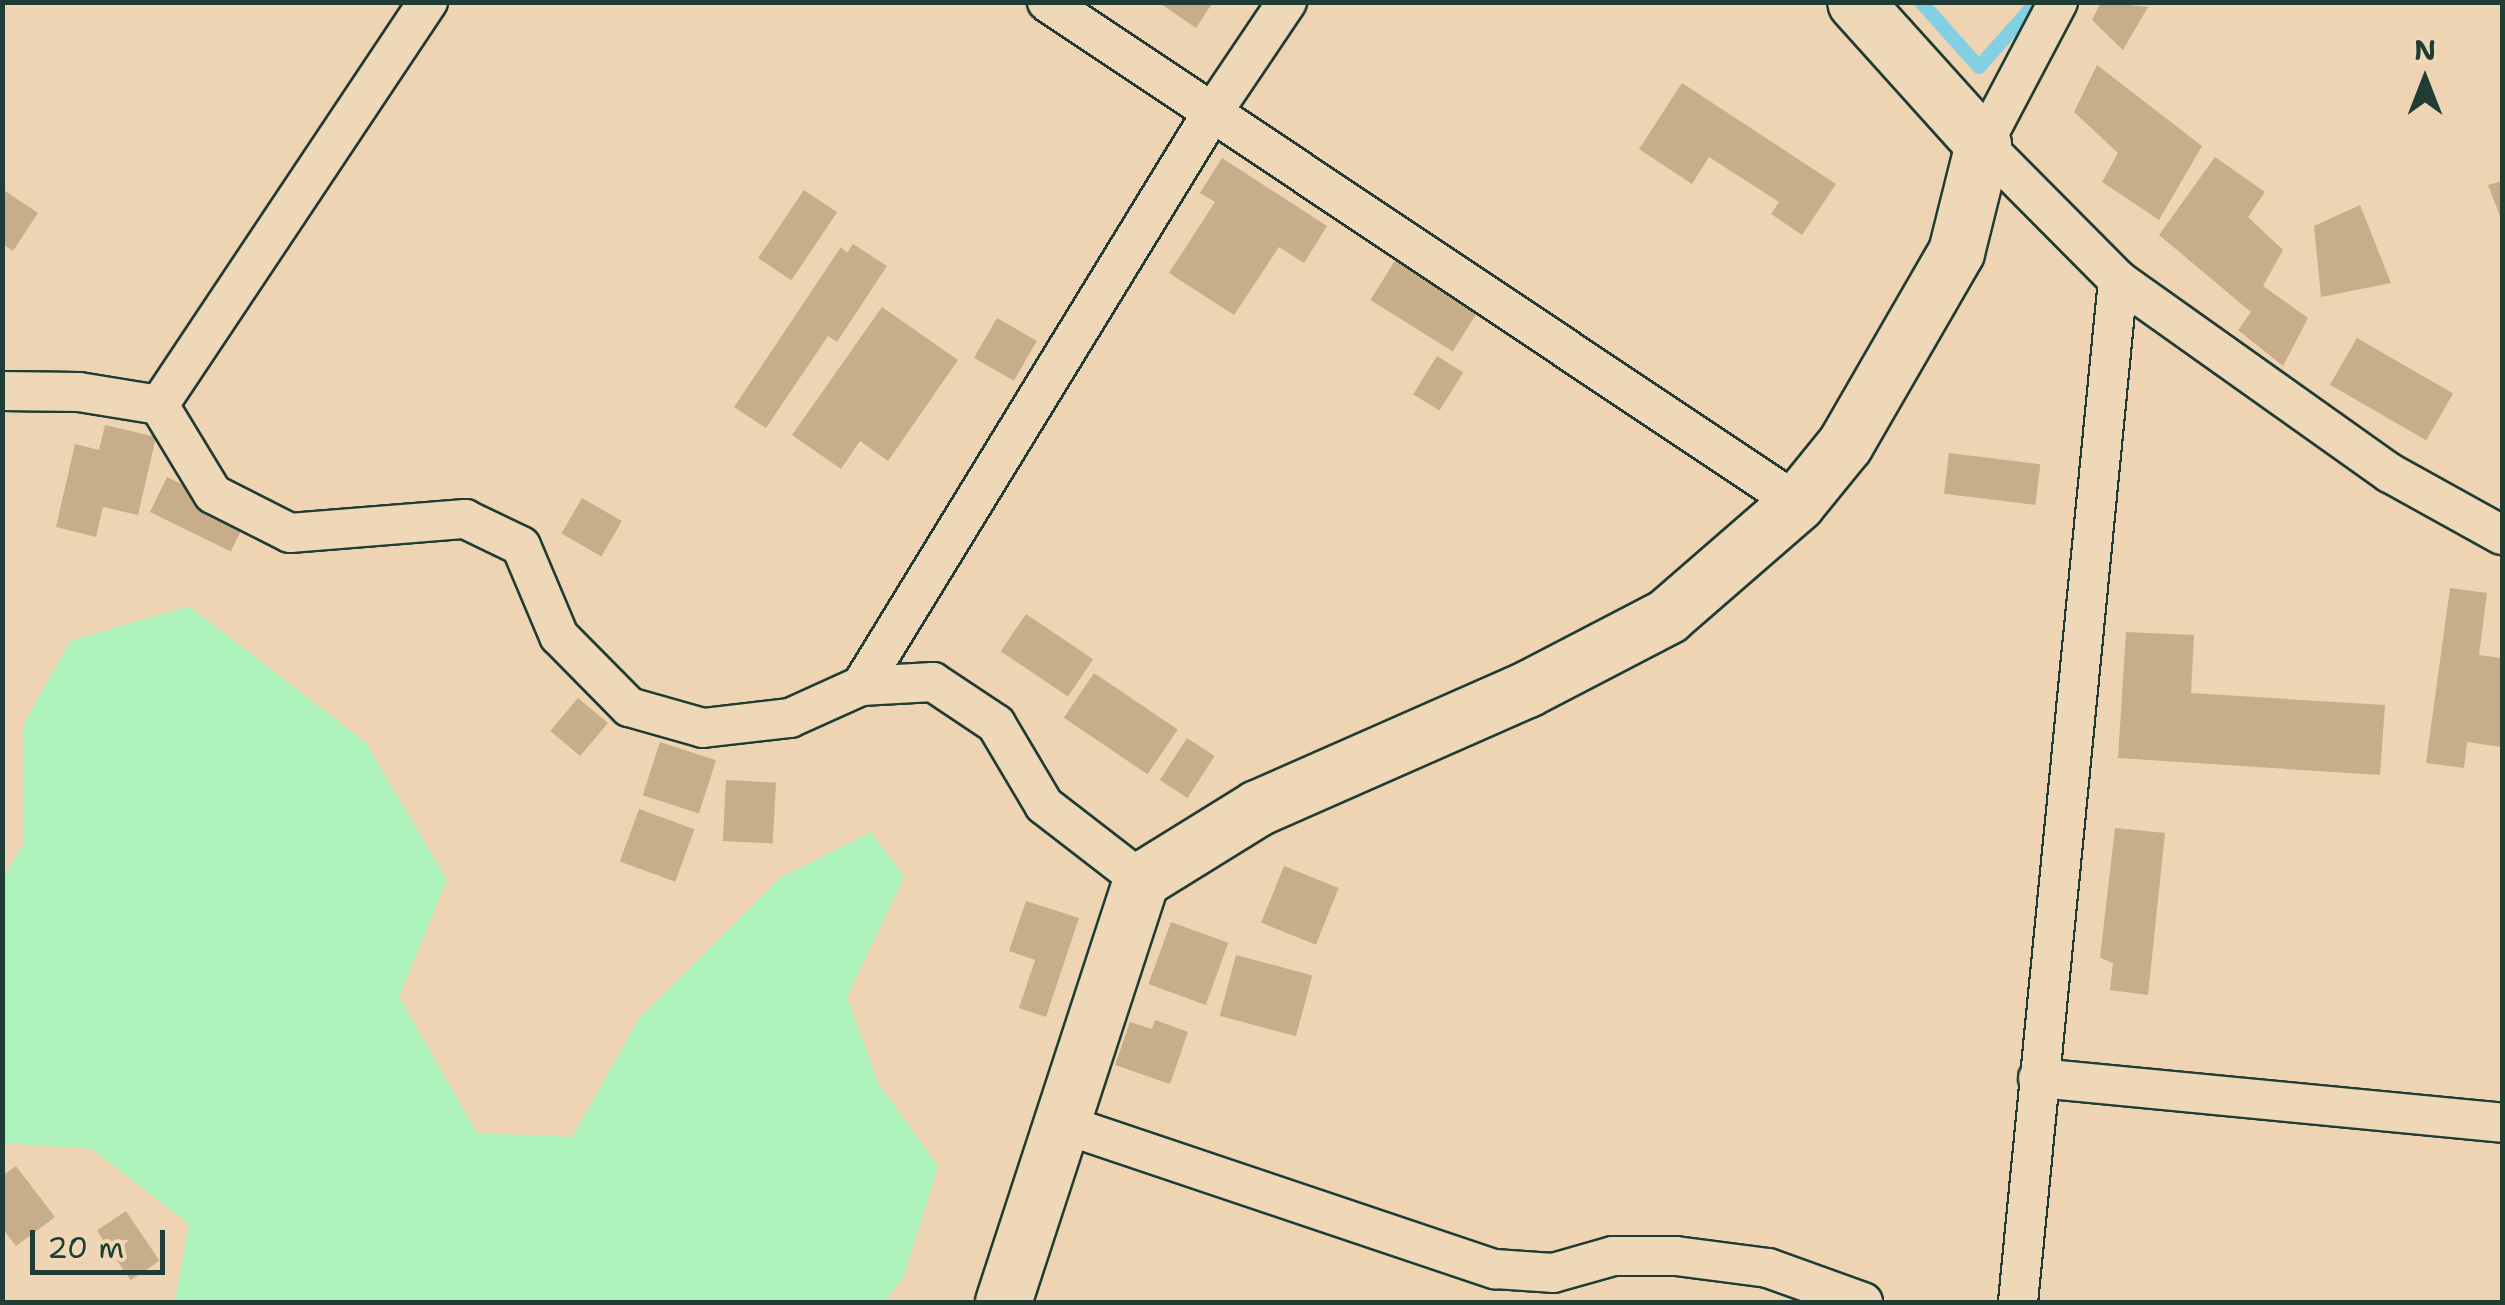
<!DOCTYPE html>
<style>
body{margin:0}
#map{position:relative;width:2505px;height:1305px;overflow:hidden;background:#eed4b2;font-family:"Shantell Sans",sans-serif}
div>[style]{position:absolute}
.green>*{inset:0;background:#adf1bb}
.stream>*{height:14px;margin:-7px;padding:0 7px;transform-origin:7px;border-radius:7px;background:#83d0e2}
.building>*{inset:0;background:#c7ad89;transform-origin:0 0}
.roads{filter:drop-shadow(2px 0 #1f3d34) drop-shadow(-2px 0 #1f3d34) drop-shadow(0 2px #1f3d34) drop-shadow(0 -2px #1f3d34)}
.street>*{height:38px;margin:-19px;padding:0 19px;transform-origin:19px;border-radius:19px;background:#eed8b7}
.secondary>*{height:55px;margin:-27.5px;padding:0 27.5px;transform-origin:27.5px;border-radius:27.5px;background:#eed8b7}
span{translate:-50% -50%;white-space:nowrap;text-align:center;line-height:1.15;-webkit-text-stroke:8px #eed8b7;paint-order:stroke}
.frame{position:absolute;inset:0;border:5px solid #1f3d34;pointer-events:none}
.north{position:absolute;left:2375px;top:30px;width:100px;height:100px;-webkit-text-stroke:8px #eed8b7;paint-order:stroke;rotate:0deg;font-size:28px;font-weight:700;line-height:40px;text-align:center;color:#1f3d34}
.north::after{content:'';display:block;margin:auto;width:35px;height:45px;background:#1f3d34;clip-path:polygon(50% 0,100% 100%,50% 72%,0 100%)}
.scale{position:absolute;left:30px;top:1230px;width:135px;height:45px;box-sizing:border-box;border:5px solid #1f3d34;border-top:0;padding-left:12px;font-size:30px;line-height:35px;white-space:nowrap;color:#1f3d34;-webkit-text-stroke:8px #eed8b7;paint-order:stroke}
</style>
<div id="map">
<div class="green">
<i style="clip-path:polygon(189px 606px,366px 743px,447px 880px,399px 997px,477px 1133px,572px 1137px,640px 1017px,780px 878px,871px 832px,904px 877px,847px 997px,878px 1083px,938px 1166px,904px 1276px,884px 1302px,175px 1302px,189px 1224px,92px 1149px,3px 1143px,2px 881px,23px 844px,24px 724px,70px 641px)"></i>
</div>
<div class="stream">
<i style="left:1921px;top:2px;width:87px;rotate:48.3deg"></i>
<i style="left:1979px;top:67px;width:83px;rotate:-48.4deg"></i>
<i style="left:2034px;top:5px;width:10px;rotate:-17deg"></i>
</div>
<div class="building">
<i style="clip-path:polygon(1158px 2px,1213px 2px,1196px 28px)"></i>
<i style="clip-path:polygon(2101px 2px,2148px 7px,2123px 50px,2092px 20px)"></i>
<i style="clip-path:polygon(2097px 65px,2202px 146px,2159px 220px,2102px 182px,2118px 153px,2074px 112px)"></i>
<i style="clip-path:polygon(1682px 83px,1836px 184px,1802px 235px,1771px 214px,1779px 202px,1709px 157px,1692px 184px,1639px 149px)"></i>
<i style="clip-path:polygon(2215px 157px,2265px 192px,2248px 217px,2283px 250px,2263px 286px,2308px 318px,2283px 366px,2238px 330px,2251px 312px,2159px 235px)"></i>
<i style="clip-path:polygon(1222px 158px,1327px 226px,1304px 263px,1279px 247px,1234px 315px,1169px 273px,1215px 202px,1200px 193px)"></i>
<i style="clip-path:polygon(2502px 181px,2502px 221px,2488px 185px)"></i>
<i style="clip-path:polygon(2px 189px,38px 213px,13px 251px,2px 244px)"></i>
<i style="left:804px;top:190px;width:40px;height:82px;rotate:34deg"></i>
<i style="clip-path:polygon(2360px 205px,2391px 283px,2321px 297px,2314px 226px)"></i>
<i style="clip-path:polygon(853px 244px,887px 266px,837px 342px,828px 336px,766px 428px,734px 407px,841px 247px,847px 253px)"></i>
<i style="left:1398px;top:256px;width:97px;height:52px;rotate:32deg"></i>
<i style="clip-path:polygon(882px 307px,958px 360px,888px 461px,860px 441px,841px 469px,792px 435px)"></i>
<i style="left:997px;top:318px;width:46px;height:46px;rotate:30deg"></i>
<i style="left:2357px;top:338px;width:111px;height:54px;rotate:30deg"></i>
<i style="left:1437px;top:356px;width:31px;height:45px;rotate:32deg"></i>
<i style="clip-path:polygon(105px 425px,156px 437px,138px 515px,103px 507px,96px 537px,56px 527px,75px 444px,99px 450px)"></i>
<i style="left:1949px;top:453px;width:92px;height:41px;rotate:7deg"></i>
<i style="left:167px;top:477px;width:90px;height:39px;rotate:26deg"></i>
<i style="left:582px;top:498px;width:46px;height:41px;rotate:30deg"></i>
<i style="clip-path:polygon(2450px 588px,2487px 593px,2479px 655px,2502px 658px,2501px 747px,2467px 742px,2464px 768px,2426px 763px)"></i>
<i style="left:1026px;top:614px;width:81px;height:45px;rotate:34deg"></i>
<i style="clip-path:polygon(2126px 632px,2194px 635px,2191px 693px,2385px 705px,2380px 775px,2118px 758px)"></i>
<i style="left:1094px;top:673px;width:101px;height:54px;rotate:34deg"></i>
<i style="left:578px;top:698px;width:39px;height:43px;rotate:40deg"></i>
<i style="left:1187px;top:738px;width:33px;height:50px;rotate:33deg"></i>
<i style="left:660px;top:742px;width:59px;height:56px;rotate:18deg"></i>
<i style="left:726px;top:780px;width:50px;height:61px;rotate:3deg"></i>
<i style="left:639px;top:809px;width:59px;height:56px;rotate:20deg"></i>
<i style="clip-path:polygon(2115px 828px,2165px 833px,2148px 995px,2110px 990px,2113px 963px,2100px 958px)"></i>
<i style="left:1284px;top:866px;width:59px;height:61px;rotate:22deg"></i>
<i style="clip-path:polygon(1026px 901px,1079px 918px,1046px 1017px,1019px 1008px,1035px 960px,1009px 951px)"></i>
<i style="left:1171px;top:922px;width:61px;height:66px;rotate:20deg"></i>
<i style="left:1236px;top:955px;width:79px;height:63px;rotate:15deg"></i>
<i style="clip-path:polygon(1155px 1020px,1188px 1032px,1170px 1084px,1115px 1065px,1130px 1022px,1152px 1029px)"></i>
<i style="clip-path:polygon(16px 1166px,55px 1217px,16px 1246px,2px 1228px,2px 1176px)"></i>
<i style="left:126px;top:1211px;width:60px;height:35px;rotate:56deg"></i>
</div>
<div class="roads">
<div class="street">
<i style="left:1047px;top:2px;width:902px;rotate:33.74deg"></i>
<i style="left:2058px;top:2px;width:161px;rotate:117.8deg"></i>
<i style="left:1983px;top:144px;width:192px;rotate:45.2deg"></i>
<i style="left:2118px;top:280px;width:334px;rotate:35.4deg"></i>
<i style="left:2390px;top:473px;width:128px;rotate:29deg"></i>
<i style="left:2px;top:391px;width:77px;rotate:0.7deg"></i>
<i style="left:79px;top:392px;width:81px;rotate:9.2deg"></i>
<i style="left:159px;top:405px;width:104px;rotate:58.8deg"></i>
<i style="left:213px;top:494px;width:86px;rotate:26.9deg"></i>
<i style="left:290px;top:533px;width:176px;rotate:-4.6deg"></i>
<i style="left:465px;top:519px;width:62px;rotate:25.7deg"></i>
<i style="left:521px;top:546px;width:98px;rotate:67.1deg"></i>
<i style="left:559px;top:636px;width:100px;rotate:45.4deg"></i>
<i style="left:629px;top:707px;width:77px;rotate:15.8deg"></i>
<i style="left:703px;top:728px;width:88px;rotate:-6.6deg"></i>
<i style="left:790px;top:718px;width:78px;rotate:-24.3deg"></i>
<i style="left:861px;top:686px;width:72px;rotate:-3.2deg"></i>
<i style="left:933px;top:682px;width:76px;rotate:33.7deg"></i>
<i style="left:996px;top:724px;width:94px;rotate:59.3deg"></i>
<i style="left:1044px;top:805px;width:123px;rotate:37.7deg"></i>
<i style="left:159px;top:405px;width:485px;rotate:-56.3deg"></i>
<i style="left:861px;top:686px;width:668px;rotate:-58.52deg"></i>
<i style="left:1210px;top:116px;width:138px;rotate:-56deg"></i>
<i style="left:2038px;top:1078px;width:466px;rotate:5.5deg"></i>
<i style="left:1063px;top:1124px;width:456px;rotate:18.6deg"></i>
<i style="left:1495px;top:1269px;width:58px;rotate:3.9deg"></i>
<i style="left:1553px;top:1273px;width:62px;rotate:-15.8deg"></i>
<i style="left:1613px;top:1256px;width:63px"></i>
<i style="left:1676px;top:1256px;width:93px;rotate:7.4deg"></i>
<i style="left:1768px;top:1268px;width:101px;rotate:19.7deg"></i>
<i style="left:2018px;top:1302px;width:1027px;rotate:-84.41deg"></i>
</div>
<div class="secondary">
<i style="left:1003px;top:1302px;width:444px;rotate:-71.9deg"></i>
<i style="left:1141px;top:880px;width:137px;rotate:-31.8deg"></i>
<i style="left:1257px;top:808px;width:295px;rotate:-23.8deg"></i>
<i style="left:1527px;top:689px;width:158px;rotate:-27.5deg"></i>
<i style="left:1667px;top:616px;width:172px;rotate:-41deg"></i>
<i style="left:1797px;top:503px;width:76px;rotate:-50.9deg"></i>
<i style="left:1845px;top:444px;width:222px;rotate:-60deg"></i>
<i style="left:1956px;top:252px;width:111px;rotate:-76deg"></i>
<i style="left:1983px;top:144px;width:191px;rotate:-132deg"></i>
</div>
</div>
<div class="frame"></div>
<div class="north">N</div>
<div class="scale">20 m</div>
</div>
